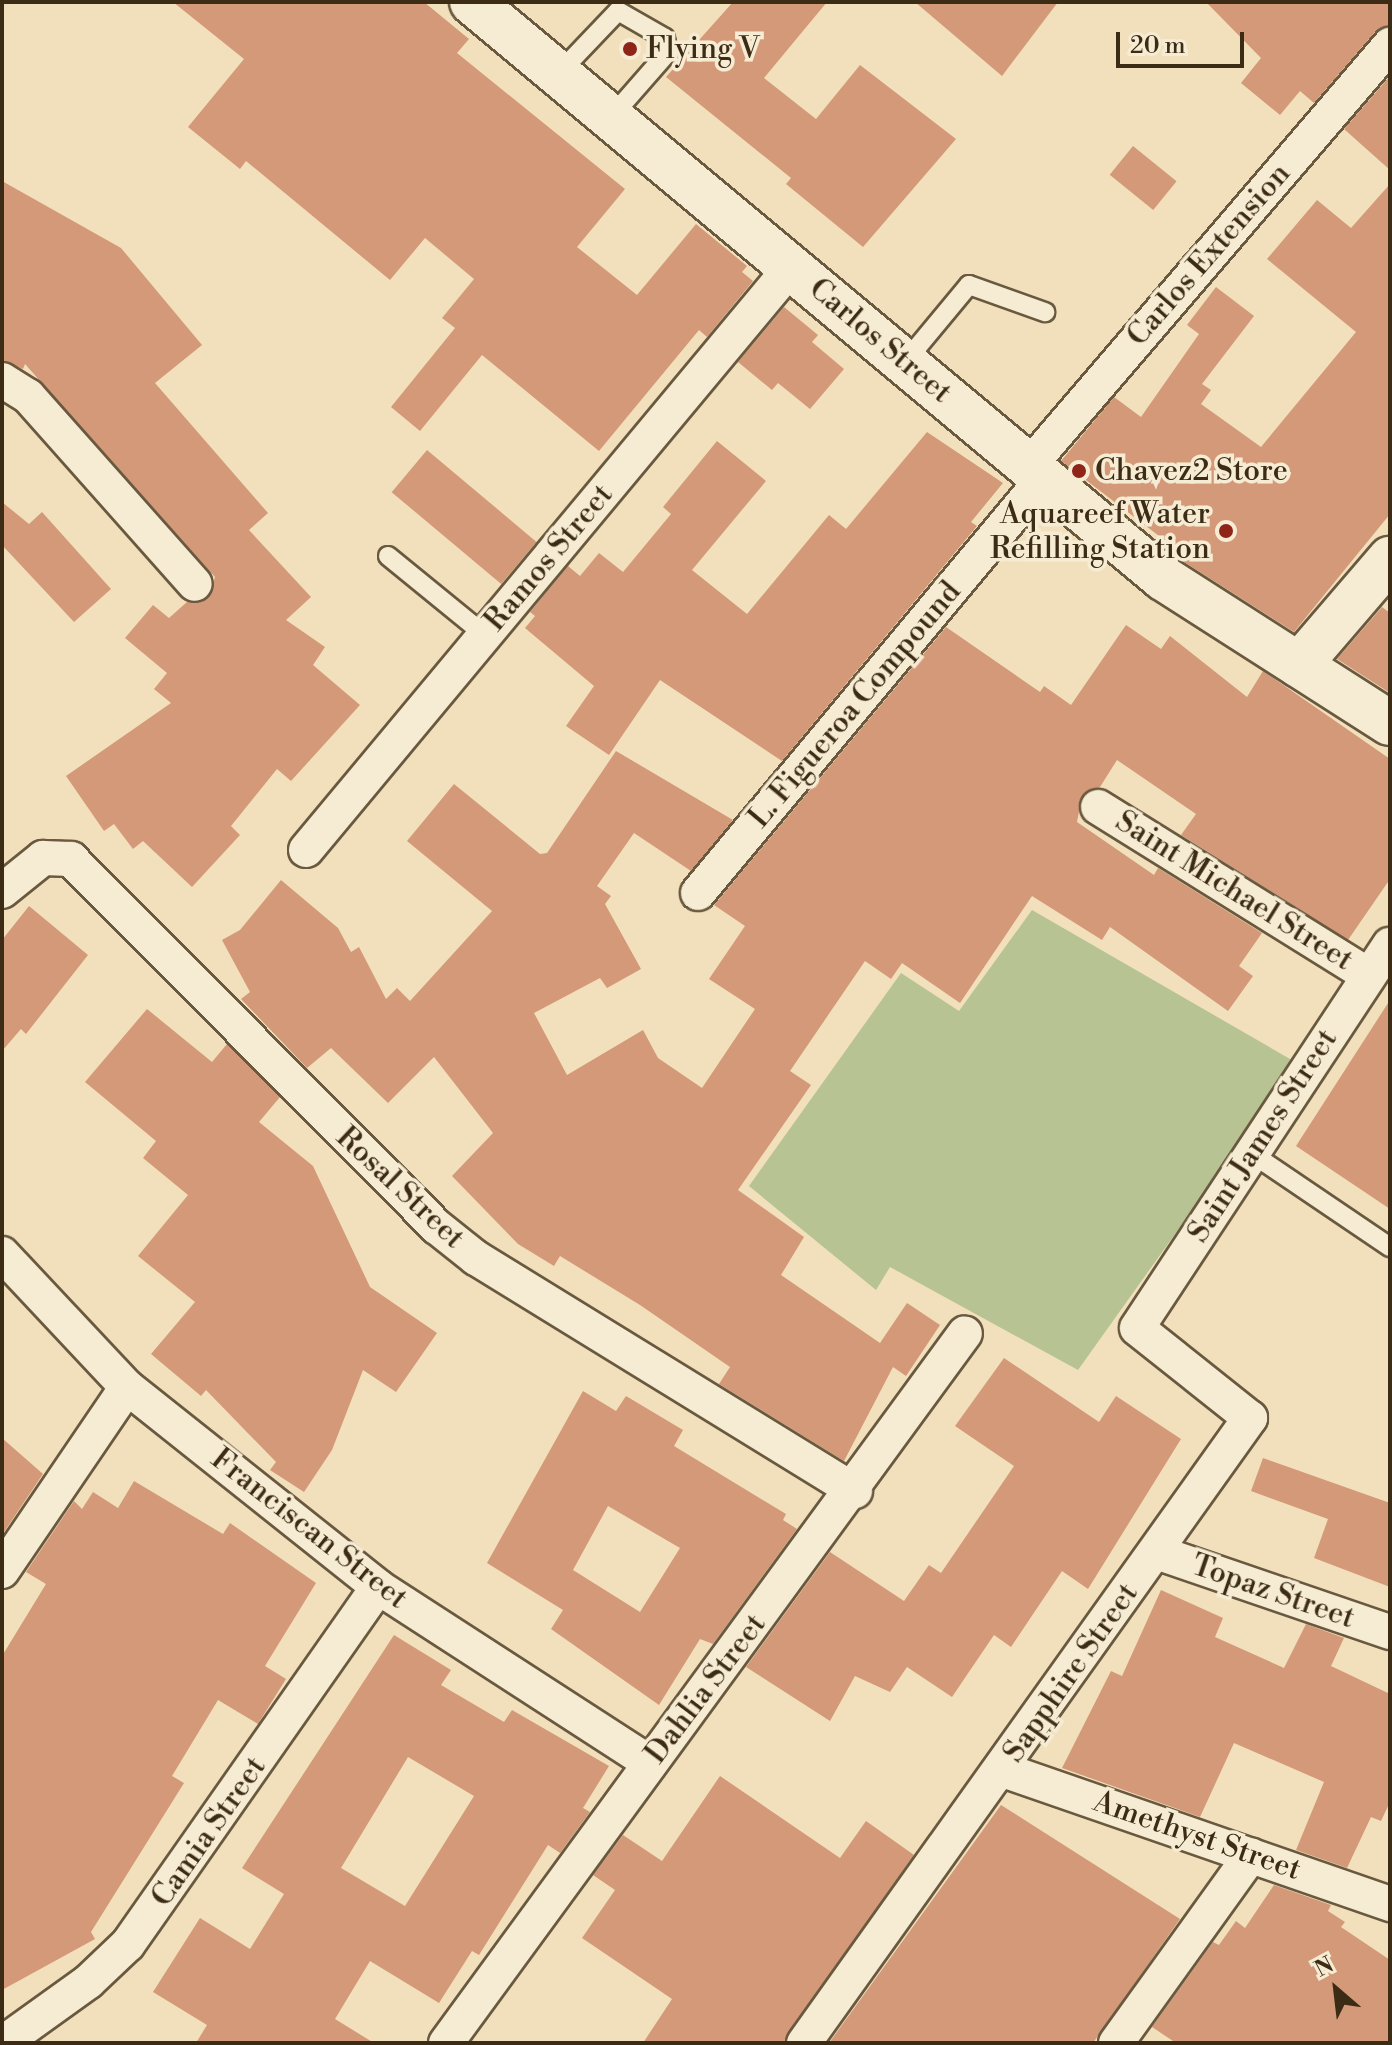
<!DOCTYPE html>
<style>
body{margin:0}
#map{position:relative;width:1392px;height:2045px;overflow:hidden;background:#f1e0bb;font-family:"Libre Bodoni",serif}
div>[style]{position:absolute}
.green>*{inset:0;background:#b7c392}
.building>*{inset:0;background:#d49978;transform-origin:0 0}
.roads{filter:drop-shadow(2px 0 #69593f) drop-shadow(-2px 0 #69593f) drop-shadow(0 2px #69593f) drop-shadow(0 -2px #69593f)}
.lane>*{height:18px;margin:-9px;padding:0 9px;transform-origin:9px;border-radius:9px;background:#f6ebd3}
.street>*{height:34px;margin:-17px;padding:0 17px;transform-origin:17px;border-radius:17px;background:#f6ebd3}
.secondary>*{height:44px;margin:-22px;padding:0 22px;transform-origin:22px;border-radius:22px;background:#f6ebd3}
.dots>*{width:22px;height:22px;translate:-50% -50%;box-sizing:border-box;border:4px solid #f6ebd3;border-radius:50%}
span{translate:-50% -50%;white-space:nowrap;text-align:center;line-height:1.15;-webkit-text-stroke:7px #f6ebd3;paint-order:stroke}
.poi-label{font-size:30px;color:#3c2c16}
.left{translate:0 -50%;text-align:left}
.right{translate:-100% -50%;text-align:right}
.street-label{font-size:30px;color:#3c2c16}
.frame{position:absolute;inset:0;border:4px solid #3c2c16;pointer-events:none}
.north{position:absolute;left:1296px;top:1949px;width:80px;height:80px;-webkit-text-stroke:6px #f6ebd3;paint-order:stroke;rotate:332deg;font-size:22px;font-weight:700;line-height:32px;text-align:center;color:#3c2c16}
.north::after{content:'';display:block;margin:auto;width:28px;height:36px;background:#3c2c16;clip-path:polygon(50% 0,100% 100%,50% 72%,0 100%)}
.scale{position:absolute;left:1116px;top:32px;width:128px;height:36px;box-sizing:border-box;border:4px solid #3c2c16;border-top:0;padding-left:10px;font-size:24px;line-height:28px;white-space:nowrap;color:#3c2c16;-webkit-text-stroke:6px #f6ebd3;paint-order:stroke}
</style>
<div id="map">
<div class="green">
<i style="clip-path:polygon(1032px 910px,1297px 1063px,1078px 1370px,890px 1267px,876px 1290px,749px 1186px,901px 973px,959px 1011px)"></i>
</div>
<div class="building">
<i style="clip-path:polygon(173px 2px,424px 2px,469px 39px,457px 53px,625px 189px,577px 247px,637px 295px,696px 224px,747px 266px,742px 272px,753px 281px,707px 337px,699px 330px,599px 451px,482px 355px,420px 431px,391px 407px,455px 328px,442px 318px,474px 279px,425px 238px,390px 280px,246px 161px,240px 169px,188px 127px,244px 59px)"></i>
<i style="clip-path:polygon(733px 2px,827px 2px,764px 78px,816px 119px,860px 65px,956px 139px,863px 247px,786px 184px,791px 178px,666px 77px)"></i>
<i style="clip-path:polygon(915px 2px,1058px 2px,1002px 76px)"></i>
<i style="clip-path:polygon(1206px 2px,1390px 2px,1390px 26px,1375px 32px,1314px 103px,1300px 91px,1280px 115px,1241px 83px,1261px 58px)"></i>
<i style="clip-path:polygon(1390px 76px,1390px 170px,1344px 129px)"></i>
<i style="left:1133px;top:146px;width:56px;height:37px;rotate:39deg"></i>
<i style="clip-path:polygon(2px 181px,121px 248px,202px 345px,155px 383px,268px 513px,249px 530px,311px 597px,286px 620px,325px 647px,313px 665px,360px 705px,291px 781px,277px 769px,231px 826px,240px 835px,192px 887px,143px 841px,133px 849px,114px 824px,104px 831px,66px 776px,171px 703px,154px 689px,167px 673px,125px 638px,153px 605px,169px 618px,187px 602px,208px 599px,215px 577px,25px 364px,23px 369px,2px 360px)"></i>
<i style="clip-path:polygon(1390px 184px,1390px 514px,1294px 632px,1178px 558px,1180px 552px,1061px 461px,1114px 397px,1141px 417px,1199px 334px,1187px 325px,1216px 287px,1254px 316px,1202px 384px,1211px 390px,1201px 404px,1261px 447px,1356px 332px,1267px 259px,1317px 200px,1351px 228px)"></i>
<i style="clip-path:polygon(784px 307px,818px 335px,812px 342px,844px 369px,810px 409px,778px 383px,772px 390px,738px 362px)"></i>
<i style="clip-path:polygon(927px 432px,1003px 483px,971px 522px,977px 526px,782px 761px,660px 680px,609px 755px,566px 726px,594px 686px,525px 628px,535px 616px,530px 612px,568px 566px,580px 576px,599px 553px,623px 572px,671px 514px,663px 507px,717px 441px,766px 481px,692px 570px,747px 614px,829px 515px,846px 529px)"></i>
<i style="left:427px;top:450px;width:143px;height:55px;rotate:40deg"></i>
<i style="clip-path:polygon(2px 502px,29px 524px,42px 512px,111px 589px,74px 622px,2px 545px)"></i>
<i style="clip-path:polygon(1382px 607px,1390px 613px,1390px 693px,1337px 659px)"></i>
<i style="clip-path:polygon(1126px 625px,1161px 649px,1170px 636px,1247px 697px,1263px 671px,1390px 759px,1390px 879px,1348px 940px,1181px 835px,1196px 814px,1117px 760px,1100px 787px,1082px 796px,1077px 822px,1154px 875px,1158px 868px,1262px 933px,1239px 966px,1253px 976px,1228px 1011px,1110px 927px,1102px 940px,1032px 896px,960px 1003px,902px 963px,891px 979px,865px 961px,790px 1071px,811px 1085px,738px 1190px,804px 1237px,781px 1275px,880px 1343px,907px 1303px,940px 1325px,906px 1376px,893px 1367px,844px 1461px,719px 1384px,730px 1367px,640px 1305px,560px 1256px,554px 1266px,518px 1244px,452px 1176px,493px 1133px,434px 1057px,388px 1103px,331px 1048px,307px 1068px,241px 999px,250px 992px,222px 940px,240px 930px,281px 880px,338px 928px,351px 952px,359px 947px,386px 999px,397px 988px,410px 1001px,492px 911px,407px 841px,454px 784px,540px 854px,547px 853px,616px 751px,733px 820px,691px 871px,634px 833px,597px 886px,611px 896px,605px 904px,641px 969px,607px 988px,600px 978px,534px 1013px,567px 1075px,643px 1030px,658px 1058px,702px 1088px,755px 1009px,709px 979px,745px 926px,714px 905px,946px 627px,1040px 692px,1044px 686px,1071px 705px)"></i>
<i style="clip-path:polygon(29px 906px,88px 955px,26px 1034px,21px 1029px,2px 1051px,2px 940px)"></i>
<i style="clip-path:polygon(1390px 1000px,1390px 1209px,1296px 1146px)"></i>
<i style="clip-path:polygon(147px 1009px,212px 1062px,227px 1044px,280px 1097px,259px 1122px,313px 1166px,370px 1287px,437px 1333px,396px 1392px,363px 1370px,332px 1450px,304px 1492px,270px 1470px,276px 1462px,206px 1390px,201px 1396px,151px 1354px,195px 1302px,138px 1256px,188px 1195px,143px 1158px,156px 1141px,85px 1082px)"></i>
<i style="clip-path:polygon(1004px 1358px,1099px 1422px,1116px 1396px,1181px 1439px,1088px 1589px,1062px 1571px,1011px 1647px,994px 1635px,952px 1697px,907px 1667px,890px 1692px,855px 1676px,830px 1721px,746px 1667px,830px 1552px,904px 1601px,929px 1565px,941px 1573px,1014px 1466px,955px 1426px)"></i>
<i style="clip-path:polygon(evenodd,583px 1391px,616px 1411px,626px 1396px,683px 1430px,674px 1446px,786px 1514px,783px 1520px,797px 1529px,713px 1644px,700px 1639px,659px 1705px,551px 1629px,563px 1610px,487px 1563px,583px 1391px,608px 1506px,680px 1548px,640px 1612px,573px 1570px,608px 1506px)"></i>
<i style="clip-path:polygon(2px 1438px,43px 1474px,2px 1535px)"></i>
<i style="clip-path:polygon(1263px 1458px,1390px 1503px,1390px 1587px,1314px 1558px,1328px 1519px,1251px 1491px)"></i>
<i style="clip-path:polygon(134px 1481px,223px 1534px,230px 1523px,316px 1583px,265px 1666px,286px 1679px,261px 1719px,258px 1724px,218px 1700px,172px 1776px,184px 1783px,91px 1932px,95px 1939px,2px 1990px,2px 1656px,46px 1584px,26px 1572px,74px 1501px,82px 1509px,93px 1492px,118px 1508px)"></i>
<i style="clip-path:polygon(1161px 1590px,1223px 1618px,1215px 1637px,1284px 1668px,1306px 1624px,1344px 1638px,1331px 1666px,1390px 1694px,1390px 1802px,1381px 1821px,1371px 1817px,1347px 1868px,1296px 1850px,1324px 1782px,1234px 1743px,1200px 1817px,1062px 1768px,1111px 1671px,1122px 1676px)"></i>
<i style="clip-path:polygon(evenodd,394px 1635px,451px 1670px,441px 1685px,504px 1722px,512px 1710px,609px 1766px,583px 1808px,590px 1812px,560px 1853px,548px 1845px,479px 1955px,472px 1951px,439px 2003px,370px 1961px,335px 2019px,374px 2043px,196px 2043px,207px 2025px,153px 1992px,200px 1918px,250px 1949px,284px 1894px,242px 1868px,394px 1635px,408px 1757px,474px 1796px,405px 1906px,341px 1868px,408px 1757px)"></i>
<i style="clip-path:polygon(720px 1776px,840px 1858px,866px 1821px,914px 1855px,784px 2043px,643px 2043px,672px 1999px,582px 1938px,615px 1890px,593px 1875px,623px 1835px,662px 1861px)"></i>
<i style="clip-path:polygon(1001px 1805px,1180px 1919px,1093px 2043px,829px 2043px)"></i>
<i style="clip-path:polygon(1274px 1885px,1331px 1905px,1328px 1911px,1345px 1922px,1341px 1927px,1390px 1960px,1390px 2043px,1176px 2043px,1152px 2027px,1213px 1942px,1219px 1945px,1236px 1921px,1245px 1928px)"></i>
</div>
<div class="roads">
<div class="lane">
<i style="left:558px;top:74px;width:87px;rotate:-46.4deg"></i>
<i style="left:618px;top:11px;width:54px;rotate:29.9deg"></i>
<i style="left:665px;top:38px;width:14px;rotate:78deg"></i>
<i style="left:668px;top:52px;width:86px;rotate:131.2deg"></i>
<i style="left:905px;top:362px;width:100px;rotate:-50.3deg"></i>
<i style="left:969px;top:285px;width:81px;rotate:19.6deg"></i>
<i style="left:388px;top:556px;width:125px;rotate:39.2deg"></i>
<i style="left:1251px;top:1153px;width:168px;rotate:34.1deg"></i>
</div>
<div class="street">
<i style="left:2px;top:380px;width:31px;rotate:32deg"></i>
<i style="left:28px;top:396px;width:251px;rotate:48.4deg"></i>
<i style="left:1029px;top:466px;width:555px;rotate:-49.39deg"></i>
<i style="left:1098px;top:807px;width:319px;rotate:31.9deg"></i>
<i style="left:306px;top:850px;width:760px;rotate:-50.23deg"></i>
<i style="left:2px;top:891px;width:53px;rotate:-38.8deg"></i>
<i style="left:43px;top:858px;width:28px;rotate:2deg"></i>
<i style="left:71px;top:859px;width:519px;rotate:45.16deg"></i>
<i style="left:437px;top:1227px;width:50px;rotate:38.5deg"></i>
<i style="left:476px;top:1258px;width:445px;rotate:31.6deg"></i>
<i style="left:698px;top:893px;width:539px;rotate:-50.19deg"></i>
<i style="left:2px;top:1254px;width:183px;rotate:46.8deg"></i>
<i style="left:127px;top:1387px;width:321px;rotate:38.5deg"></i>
<i style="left:378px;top:1587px;width:324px;rotate:32.9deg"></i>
<i style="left:1156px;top:1552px;width:247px;rotate:18.9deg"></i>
<i style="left:2px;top:1571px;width:222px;rotate:-55.8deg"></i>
<i style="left:1003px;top:1770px;width:410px;rotate:19.1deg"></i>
<i style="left:3px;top:2043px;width:105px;rotate:-35.7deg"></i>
<i style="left:88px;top:1982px;width:55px;rotate:-43.5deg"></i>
<i style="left:128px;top:1944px;width:436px;rotate:-55deg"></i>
<i style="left:446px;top:2043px;width:879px;rotate:-53.83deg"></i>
<i style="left:804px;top:2043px;width:768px;rotate:-54.49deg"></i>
<i style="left:1250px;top:1418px;width:144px;rotate:-141.5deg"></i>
<i style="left:1137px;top:1328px;width:459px;rotate:-56.6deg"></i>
<i style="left:1116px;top:2043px;width:231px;rotate:-54.3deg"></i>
</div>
<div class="secondary">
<i style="left:472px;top:2px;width:900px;rotate:39.81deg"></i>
<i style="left:1163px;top:578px;width:269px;rotate:32.6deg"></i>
<i style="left:1299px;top:665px;width:140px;rotate:-49.4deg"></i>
</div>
</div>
<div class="dots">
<i style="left:630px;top:49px;background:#8f2418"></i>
<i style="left:1079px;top:471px;background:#8f2418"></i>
<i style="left:1226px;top:531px;background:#8f2418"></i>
</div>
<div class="poi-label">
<span class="left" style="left:646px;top:49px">Flying V</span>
<span class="left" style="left:1095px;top:471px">Chavez2 Store</span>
<span class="right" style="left:1210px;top:531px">Aquareef Water<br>Refilling Station</span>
</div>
<div class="street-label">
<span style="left:1209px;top:255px;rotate:-49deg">Carlos Extension</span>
<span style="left:880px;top:341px;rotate:40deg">Carlos Street</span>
<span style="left:549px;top:558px;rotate:-50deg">Ramos Street</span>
<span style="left:855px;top:705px;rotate:-50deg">L. Figueroa Compound</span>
<span style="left:1234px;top:891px;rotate:32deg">Saint Michael Street</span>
<span style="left:1263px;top:1136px;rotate:-57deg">Saint James Street</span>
<span style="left:400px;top:1188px;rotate:43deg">Rosal Street</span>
<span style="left:309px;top:1529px;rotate:38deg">Franciscan Street</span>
<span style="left:1273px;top:1592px;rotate:19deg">Topaz Street</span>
<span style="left:1071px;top:1673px;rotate:-55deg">Sapphire Street</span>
<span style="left:706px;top:1689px;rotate:-53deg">Dahlia Street</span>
<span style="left:209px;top:1832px;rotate:-55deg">Camia Street</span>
<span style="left:1197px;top:1836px;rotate:19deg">Amethyst Street</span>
</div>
<div class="frame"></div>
<div class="north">N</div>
<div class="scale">20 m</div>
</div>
